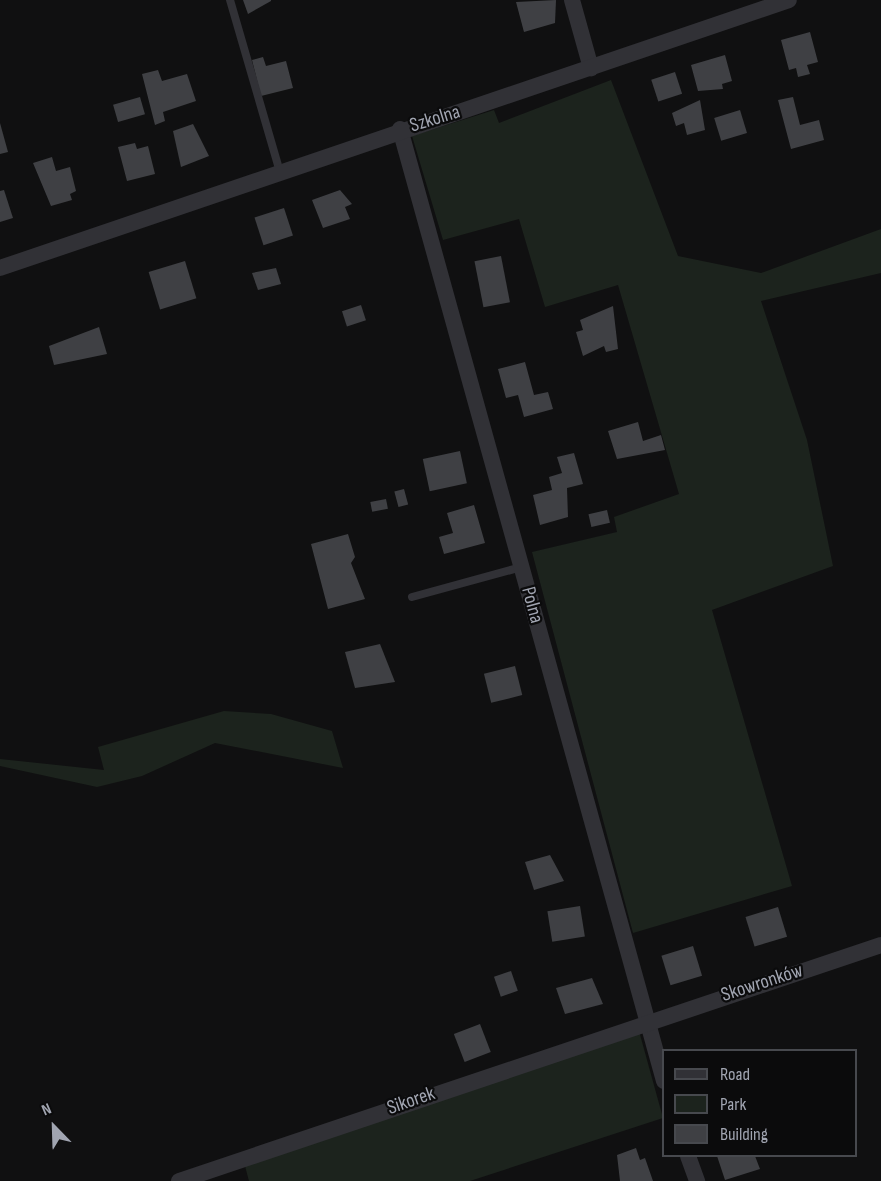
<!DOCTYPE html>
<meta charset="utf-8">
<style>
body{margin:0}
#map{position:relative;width:881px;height:1181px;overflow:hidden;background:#101011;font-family:"Sofia Sans Condensed",sans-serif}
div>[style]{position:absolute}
.green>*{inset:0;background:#1c231d}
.building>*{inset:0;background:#3f4044;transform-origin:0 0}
.lane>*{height:8px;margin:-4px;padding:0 4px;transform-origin:4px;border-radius:4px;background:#313136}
.street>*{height:16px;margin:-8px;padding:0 8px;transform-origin:8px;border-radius:8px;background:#313136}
span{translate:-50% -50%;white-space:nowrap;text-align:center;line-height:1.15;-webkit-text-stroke:4.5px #0b0b0c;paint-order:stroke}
.street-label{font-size:20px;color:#a1a5b1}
.legend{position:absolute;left:662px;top:1049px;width:195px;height:108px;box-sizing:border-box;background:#0b0b0c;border:2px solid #47494e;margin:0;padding:8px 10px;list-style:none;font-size:18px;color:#a1a5b1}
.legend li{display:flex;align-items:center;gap:12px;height:30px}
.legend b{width:30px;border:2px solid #47494e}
.north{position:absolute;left:24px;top:1097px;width:60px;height:60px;-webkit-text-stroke:4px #0b0b0c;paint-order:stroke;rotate:337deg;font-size:16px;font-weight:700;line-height:24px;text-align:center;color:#a1a5b1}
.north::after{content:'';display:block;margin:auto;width:21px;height:27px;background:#a1a5b1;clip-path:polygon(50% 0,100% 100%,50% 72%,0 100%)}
</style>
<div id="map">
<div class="green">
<i style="clip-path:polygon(611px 80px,678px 256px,761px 273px,881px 229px,881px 273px,761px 301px,807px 440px,833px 566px,712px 610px,792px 886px,633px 933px,532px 552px,617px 532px,614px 517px,679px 494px,618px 285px,545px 307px,519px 219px,443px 240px,412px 136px,494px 110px,499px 123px)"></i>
<i style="clip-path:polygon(224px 711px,271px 714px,332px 731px,343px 768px,215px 743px,142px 776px,97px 787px,0 766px,0 759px,104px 770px,98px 747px)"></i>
<i style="clip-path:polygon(639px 1031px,663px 1118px,470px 1181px,249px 1181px,245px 1166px)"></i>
</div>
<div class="building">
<i style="clip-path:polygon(243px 0,271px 0,271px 1px,248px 14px)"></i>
<i style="clip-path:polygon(556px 0,555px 23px,524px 32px,516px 2px)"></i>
<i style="clip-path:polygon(810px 32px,818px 62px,807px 65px,810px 74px,798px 77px,796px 68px,789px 70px,781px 40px)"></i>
<i style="clip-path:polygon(725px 55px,732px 81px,722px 84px,723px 89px,698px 91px,691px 65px)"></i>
<i style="clip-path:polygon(263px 57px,266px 66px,286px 61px,293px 88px,261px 96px,252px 60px)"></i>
<i style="clip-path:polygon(158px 70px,162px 81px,187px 74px,196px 101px,163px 112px,165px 121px,155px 125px,142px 74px)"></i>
<i style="left:675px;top:72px;width:23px;height:25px;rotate:72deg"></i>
<i style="left:140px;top:97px;width:18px;height:28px;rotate:74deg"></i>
<i style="clip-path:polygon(793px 97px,800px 125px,819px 120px,824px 140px,791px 149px,778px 100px)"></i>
<i style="clip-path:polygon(700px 100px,705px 130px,687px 135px,684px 123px,676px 126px,672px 113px)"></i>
<i style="left:740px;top:110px;width:24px;height:27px;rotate:73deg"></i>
<i style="clip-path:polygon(0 123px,8px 152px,0 154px)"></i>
<i style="clip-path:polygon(193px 124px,209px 156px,181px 167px,173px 131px)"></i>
<i style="clip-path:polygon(135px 143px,137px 149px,148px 146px,155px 174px,127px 181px,118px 147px)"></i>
<i style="clip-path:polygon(52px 157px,56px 171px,70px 167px,76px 191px,70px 194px,72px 200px,51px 206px,33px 163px)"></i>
<i style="clip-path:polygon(4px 190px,13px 218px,0 222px,0 191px)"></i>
<i style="clip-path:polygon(340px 190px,352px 204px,345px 207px,350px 219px,323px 228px,312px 200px)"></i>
<i style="left:284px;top:208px;width:29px;height:31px;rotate:72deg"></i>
<i style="left:501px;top:256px;width:47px;height:27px;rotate:79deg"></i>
<i style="left:185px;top:261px;width:39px;height:38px;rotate:73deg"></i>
<i style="clip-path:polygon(276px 268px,281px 284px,258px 290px,252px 273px)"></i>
<i style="left:361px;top:305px;width:16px;height:20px;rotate:72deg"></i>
<i style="clip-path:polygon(613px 306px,618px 349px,606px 352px,604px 346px,583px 356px,576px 332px,583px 330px,580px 320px)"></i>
<i style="clip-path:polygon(99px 327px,107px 354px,54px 365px,49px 346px)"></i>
<i style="clip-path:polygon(525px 362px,534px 395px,548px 392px,553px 409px,524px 417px,518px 395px,506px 398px,498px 369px)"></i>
<i style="clip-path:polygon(638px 422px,643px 441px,661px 435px,665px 450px,617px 459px,608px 431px)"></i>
<i style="left:460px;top:451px;width:33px;height:38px;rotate:78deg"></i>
<i style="clip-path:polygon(574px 453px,583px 484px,567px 488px,568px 517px,540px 525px,533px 495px,552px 490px,549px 477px,562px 473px,557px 457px)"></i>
<i style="left:404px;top:489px;width:16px;height:10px;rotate:75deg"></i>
<i style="left:386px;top:499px;width:10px;height:16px;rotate:79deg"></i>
<i style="clip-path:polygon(474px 505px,485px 543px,444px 554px,439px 537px,453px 533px,447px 513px)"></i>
<i style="left:607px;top:510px;width:13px;height:19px;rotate:77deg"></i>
<i style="clip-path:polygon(348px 534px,355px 557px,351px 563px,365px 599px,328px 609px,311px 544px)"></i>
<i style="clip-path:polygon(380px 644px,395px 682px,355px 688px,345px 652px)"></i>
<i style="left:515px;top:666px;width:30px;height:32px;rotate:76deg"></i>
<i style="clip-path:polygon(550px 855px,564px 881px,534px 890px,525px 862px)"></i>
<i style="left:580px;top:906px;width:31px;height:33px;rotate:81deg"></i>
<i style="left:778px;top:907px;width:31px;height:34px;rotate:73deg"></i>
<i style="left:693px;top:946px;width:31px;height:33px;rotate:73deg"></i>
<i style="left:511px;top:971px;width:21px;height:18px;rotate:71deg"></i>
<i style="clip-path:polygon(592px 978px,603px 1004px,565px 1014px,556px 988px)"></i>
<i style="left:480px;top:1024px;width:30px;height:28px;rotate:69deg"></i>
<i style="clip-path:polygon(636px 1148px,640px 1160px,645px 1158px,653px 1181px,620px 1181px,617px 1155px)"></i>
<i style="clip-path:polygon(717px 1156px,755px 1156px,760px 1169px,725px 1180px)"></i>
</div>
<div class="lane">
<i style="left:230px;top:0;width:179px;rotate:73.8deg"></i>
<i style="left:412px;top:597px;width:114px;rotate:-15.3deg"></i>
</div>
<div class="street">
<i style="left:572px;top:0;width:71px;rotate:74.4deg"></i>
<i style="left:400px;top:129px;width:988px;rotate:74.5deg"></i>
<i style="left:0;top:268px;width:833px;rotate:-18.76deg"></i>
<i style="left:688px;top:1156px;width:27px;rotate:70deg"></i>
<i style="left:179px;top:1181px;width:741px;rotate:-18.58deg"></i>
</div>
<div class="street-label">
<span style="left:435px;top:119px;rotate:-17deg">Szkolna</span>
<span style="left:532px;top:605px;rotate:75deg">Polna</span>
<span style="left:762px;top:983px;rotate:-18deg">Skowronków</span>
<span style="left:411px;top:1101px;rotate:-19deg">Sikorek</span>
</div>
<ul class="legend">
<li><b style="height:8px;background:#313136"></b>Road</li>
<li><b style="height:16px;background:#1c231d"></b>Park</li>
<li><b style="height:16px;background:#3f4044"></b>Building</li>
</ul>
<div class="north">N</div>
</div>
